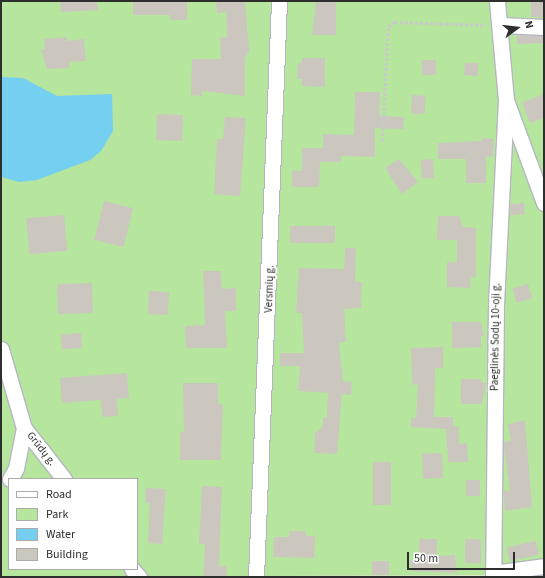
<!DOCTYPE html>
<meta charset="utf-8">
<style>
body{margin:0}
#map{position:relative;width:545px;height:578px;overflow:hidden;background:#efe9e1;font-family:"Source Sans 3",sans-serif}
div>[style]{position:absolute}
.green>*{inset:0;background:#b6e59e}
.water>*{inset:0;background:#75cff0}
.building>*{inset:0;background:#cbc7bf;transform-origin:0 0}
.path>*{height:2.5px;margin-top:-1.25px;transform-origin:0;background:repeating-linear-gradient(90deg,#c9c9c9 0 3px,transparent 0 5px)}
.roads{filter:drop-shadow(1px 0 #b4b7c1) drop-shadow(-1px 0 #b4b7c1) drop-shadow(0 1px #b4b7c1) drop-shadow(0 -1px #b4b7c1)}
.minor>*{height:15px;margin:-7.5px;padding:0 7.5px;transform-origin:7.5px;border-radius:7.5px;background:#fff}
span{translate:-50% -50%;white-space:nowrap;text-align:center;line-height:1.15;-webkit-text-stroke:4px #fff;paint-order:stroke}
.street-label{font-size:11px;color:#2e2e2e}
.frame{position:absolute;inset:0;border:2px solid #2e2e2e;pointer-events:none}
.legend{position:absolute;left:8px;top:478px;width:130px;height:92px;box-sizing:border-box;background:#fff;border:1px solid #ababab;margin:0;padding:5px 7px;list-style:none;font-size:12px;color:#2e2e2e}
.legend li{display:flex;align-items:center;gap:8px;height:20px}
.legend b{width:20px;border:1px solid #ababab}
.north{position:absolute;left:497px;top:8px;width:40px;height:40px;-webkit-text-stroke:3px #fff;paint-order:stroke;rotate:75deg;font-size:11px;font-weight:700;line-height:16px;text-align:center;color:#2e2e2e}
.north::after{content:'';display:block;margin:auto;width:14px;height:18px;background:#2e2e2e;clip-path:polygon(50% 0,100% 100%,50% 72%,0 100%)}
.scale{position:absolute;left:407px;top:552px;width:108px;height:18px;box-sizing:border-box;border:2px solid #2e2e2e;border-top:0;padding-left:5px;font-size:12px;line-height:14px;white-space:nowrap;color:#2e2e2e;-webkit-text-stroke:3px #fff;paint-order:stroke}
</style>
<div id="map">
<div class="green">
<i style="clip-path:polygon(evenodd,1px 1px,544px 1px,544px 575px,1px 577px,1px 1px,9px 479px,137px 479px,137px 569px,9px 569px,9px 479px)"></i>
</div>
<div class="water">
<i style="clip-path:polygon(1px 77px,23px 78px,57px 96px,112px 94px,113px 131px,101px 151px,90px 160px,37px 180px,19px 182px,1px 177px)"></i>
</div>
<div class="building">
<i style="clip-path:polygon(60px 1px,97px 1px,98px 10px,61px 12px)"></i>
<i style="clip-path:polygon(133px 1px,187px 1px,187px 20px,170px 20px,170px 15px,133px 15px)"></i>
<i style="clip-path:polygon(216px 1px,245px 1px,249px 51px,245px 59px,245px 96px,202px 91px,202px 96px,191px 95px,192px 59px,221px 59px,220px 37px,227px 37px,226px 12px,217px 13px)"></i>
<i style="clip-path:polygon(316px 1px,336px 1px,336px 35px,312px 35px)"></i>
<i style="left:531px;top:1px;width:13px;height:16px"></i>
<i style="clip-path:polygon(517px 35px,544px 36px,544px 43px,517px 44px)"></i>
<i style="clip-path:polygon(67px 37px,67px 41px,84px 39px,86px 61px,69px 62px,69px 68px,47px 69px,41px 50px,45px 49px,44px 39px)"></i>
<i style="clip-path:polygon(302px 58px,325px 58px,325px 87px,302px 86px,302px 79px,297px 79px,298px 63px,302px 63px)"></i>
<i style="left:422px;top:60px;width:14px;height:15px"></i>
<i style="clip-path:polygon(465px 63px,478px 63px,478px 76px,464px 75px)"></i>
<i style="clip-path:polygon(355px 92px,380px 92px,379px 116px,404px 117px,403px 129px,375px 128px,375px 157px,341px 156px,341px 162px,320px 162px,319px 187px,292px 187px,292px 171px,302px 171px,302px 148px,323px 148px,323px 134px,354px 135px)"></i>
<i style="clip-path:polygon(544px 94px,544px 118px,530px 123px,522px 103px)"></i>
<i style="left:412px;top:95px;width:14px;height:18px;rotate:4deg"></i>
<i style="left:157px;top:114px;width:26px;height:26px;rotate:2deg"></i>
<i style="clip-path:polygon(225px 117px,246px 118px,240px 196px,214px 194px,217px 139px,223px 139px)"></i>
<i style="clip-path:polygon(482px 138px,494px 139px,493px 157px,486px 156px,486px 183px,466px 183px,466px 159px,438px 159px,438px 143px,482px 141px)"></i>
<i style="clip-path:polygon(399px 159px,418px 182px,402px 194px,385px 168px)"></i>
<i style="left:433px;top:159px;width:19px;height:12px;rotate:87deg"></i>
<i style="left:104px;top:201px;width:30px;height:40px;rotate:14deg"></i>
<i style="left:524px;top:203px;width:11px;height:14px;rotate:85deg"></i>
<i style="left:64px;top:215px;width:36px;height:38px;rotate:85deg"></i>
<i style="clip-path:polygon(438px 216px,459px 216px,463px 227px,476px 228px,476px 277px,470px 277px,470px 288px,447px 287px,447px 262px,457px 262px,457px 240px,437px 240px)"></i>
<i style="left:335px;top:226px;width:17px;height:45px;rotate:90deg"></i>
<i style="clip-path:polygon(345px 248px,356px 248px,355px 282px,362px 282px,361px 308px,344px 309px,346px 342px,339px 342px,343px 381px,352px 382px,351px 395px,342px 394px,337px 454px,314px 453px,315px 433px,322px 428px,323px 418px,327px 418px,328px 393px,298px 391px,300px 366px,280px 366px,280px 353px,304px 353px,302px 313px,296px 313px,299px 268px,344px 269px)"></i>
<i style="clip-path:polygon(203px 271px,221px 271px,222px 289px,236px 288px,236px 311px,225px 311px,227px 348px,186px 348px,185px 326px,205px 325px)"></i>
<i style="left:92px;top:283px;width:30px;height:35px;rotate:88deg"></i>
<i style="left:528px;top:284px;width:15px;height:16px;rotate:74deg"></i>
<i style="left:149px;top:291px;width:20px;height:23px;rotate:3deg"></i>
<i style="clip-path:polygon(452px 322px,481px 322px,484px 336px,481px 336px,481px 347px,452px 348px)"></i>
<i style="left:81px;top:333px;width:15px;height:20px;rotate:86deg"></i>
<i style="clip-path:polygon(443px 347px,443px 368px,435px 368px,434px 417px,453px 417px,453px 426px,458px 426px,459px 444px,467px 443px,468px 462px,448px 462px,446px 429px,411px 427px,411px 418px,416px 418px,418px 384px,412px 385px,411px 348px)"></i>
<i style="clip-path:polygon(127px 373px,129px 398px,117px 399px,118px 416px,102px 417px,101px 400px,62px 403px,60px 378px)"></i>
<i style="clip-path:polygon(461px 379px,481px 379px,482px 383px,486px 383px,482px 404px,461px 404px)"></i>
<i style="clip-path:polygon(183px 383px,218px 383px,218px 404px,223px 404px,221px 460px,180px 460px,180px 432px,184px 432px)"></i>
<i style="clip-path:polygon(525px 420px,532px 507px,505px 511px,503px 491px,510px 490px,503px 442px,511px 441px,508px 424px)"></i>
<i style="left:442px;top:453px;width:25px;height:20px;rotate:88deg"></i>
<i style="left:373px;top:462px;width:18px;height:43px"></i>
<i style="left:466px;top:480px;width:14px;height:16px"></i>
<i style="clip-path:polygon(202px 486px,222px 487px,219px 566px,227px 566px,226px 577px,203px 577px,205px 544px,199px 544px)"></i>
<i style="clip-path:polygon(146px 488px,166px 489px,162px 544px,148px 543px,150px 503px,145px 502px)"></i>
<i style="clip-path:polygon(289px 531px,306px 531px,306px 536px,315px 536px,314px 558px,273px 557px,274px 537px,289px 537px)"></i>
<i style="clip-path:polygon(420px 539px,437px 539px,437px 556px,455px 555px,457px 573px,411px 571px,410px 560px,417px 560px)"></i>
<i style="left:465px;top:539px;width:16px;height:24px"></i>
<i style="left:536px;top:541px;width:14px;height:30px;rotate:78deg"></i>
<i style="left:372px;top:561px;width:17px;height:14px"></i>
</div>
<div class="path">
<i style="left:382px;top:141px;width:115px;rotate:-87deg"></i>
<i style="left:388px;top:26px;width:8px;rotate:-30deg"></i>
<i style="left:395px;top:22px;width:90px;rotate:1.9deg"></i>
</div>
<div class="roads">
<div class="minor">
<i style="left:497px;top:1px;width:99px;rotate:84.8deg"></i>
<i style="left:506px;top:100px;width:110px;rotate:69.7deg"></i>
<i style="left:500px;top:25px;width:44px;rotate:2.6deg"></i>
<i style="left:506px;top:100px;width:205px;rotate:92.8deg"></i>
<i style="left:496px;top:305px;width:268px;rotate:90.6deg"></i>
<i style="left:493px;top:573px;width:51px;rotate:-7.8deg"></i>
<i style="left:1px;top:349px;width:82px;rotate:73.8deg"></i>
<i style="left:24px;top:428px;width:65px;rotate:51.9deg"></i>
<i style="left:10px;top:479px;width:13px;rotate:-61deg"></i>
<i style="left:16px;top:468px;width:41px;rotate:-78.7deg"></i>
<i style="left:132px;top:569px;width:11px;rotate:49deg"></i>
<i style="left:256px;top:577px;width:576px;rotate:-87.71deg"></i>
</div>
</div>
<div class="street-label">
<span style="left:270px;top:289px;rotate:-88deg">Versmių g.</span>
<span style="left:496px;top:337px;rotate:-89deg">Paeglinės Sodų 10-oji g.</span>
<span style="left:41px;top:449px;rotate:52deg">Grūdų g.</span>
</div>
<div class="frame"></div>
<ul class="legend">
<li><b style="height:5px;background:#fff"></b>Road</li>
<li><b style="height:11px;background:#b6e59e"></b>Park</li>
<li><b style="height:11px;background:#75cff0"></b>Water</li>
<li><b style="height:11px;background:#cbc7bf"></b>Building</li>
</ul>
<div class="north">N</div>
<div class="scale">50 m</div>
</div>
